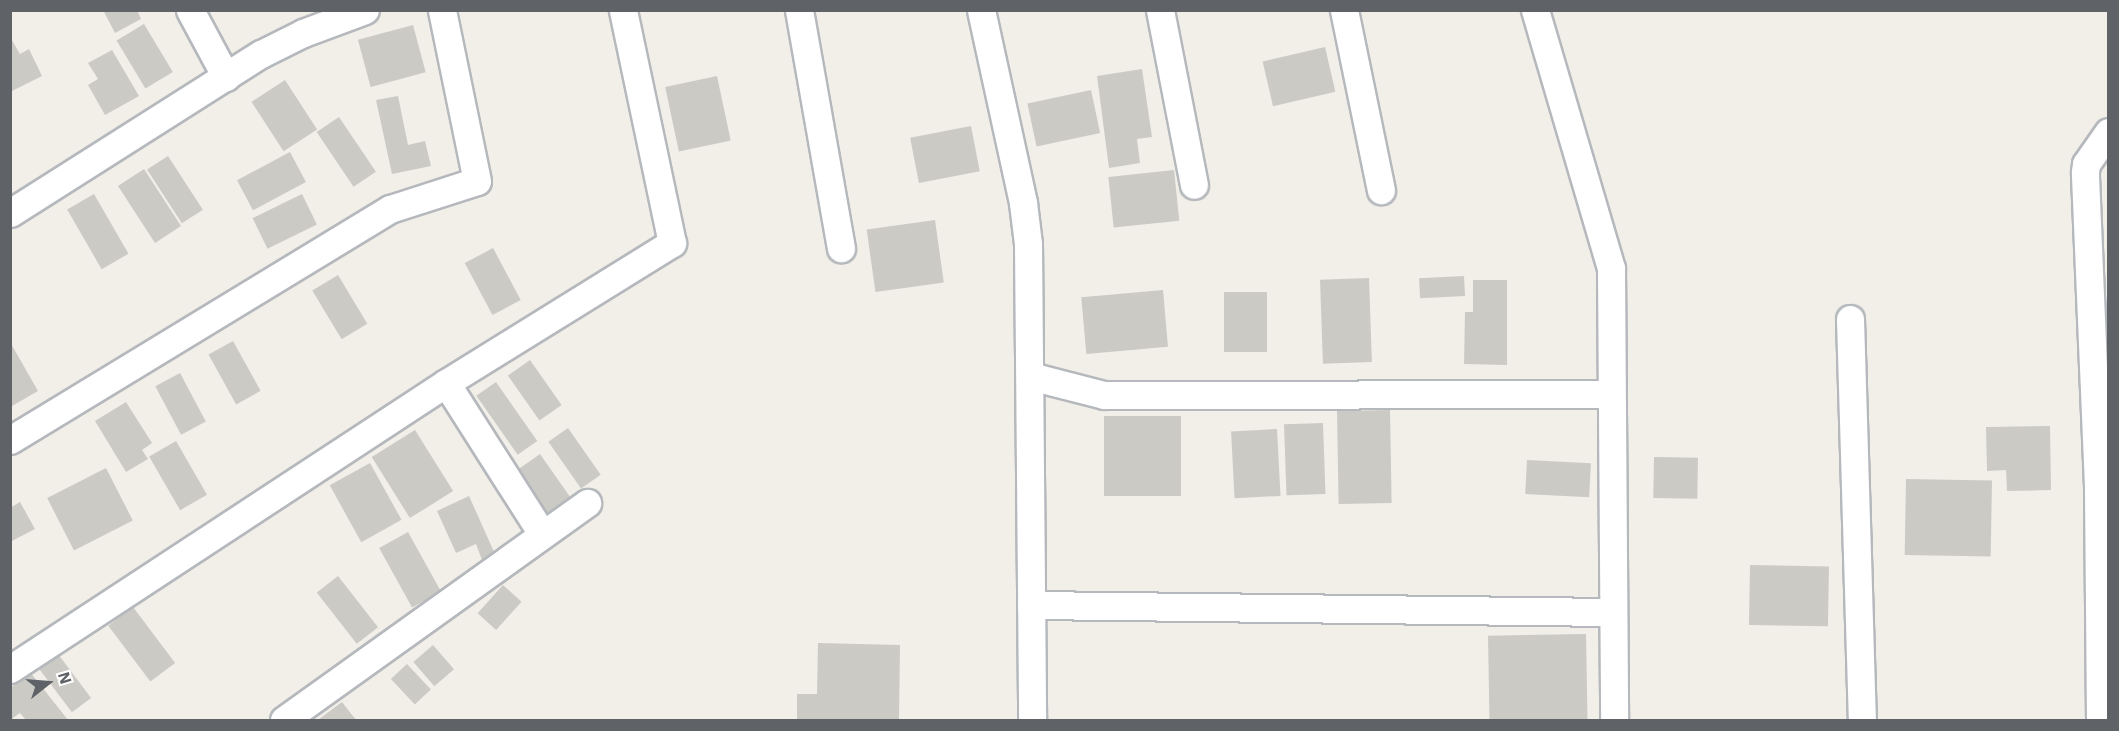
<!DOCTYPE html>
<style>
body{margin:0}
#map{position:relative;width:2119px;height:731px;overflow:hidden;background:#f1efe8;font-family:"IBM Plex Sans",sans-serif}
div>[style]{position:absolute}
.building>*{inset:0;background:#cccac5;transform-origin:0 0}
.roads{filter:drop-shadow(2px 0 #b5b8bc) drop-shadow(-2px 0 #b5b8bc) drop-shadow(0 2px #b5b8bc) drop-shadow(0 -2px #b5b8bc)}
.minor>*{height:27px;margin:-13.5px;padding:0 13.5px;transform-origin:13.5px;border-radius:13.5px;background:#fff}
span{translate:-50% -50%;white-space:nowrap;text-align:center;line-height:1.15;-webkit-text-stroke:5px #fff;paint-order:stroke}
.frame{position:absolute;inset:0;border:12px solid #5f6368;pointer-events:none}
.north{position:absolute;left:18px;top:653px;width:60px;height:60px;-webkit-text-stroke:4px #fff;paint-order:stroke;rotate:73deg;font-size:16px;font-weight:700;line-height:24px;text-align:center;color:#5f6368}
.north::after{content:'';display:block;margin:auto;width:21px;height:27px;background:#5f6368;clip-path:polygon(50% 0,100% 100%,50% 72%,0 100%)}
</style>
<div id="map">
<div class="building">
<i style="clip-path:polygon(103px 10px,137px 10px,141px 19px,115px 33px)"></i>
<i style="left:144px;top:24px;width:56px;height:32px;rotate:59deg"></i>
<i style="left:413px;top:25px;width:49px;height:57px;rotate:75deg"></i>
<i style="clip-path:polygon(10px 37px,20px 54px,29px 49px,42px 76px,10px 92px)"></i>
<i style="left:1325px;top:47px;width:46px;height:64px;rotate:77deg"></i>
<i style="clip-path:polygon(112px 50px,139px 96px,105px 115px,88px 85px,98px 79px,88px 63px)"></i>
<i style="clip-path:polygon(1142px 69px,1152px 137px,1137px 139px,1140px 163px,1109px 168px,1097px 76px)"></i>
<i style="left:717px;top:76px;width:66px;height:53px;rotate:78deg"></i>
<i style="left:285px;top:80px;width:59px;height:40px;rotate:57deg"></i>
<i style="left:1091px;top:90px;width:44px;height:65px;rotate:78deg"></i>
<i style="clip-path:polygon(398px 96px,408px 145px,425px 141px,431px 166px,392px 174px,376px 100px)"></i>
<i style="left:339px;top:117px;width:66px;height:27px;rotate:56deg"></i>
<i style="left:971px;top:126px;width:46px;height:62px;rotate:79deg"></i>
<i style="left:290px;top:152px;width:34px;height:60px;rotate:62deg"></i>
<i style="left:168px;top:156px;width:64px;height:25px;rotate:57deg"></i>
<i style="left:144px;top:169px;width:68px;height:31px;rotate:57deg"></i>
<i style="left:1174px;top:170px;width:51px;height:66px;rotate:84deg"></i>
<i style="left:94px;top:194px;width:69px;height:31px;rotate:60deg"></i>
<i style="left:302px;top:194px;width:34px;height:55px;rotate:64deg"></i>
<i style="left:935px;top:220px;width:63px;height:69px;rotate:82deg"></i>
<i style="left:493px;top:248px;width:59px;height:32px;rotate:62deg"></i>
<i style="left:338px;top:275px;width:57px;height:30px;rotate:59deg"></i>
<i style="left:1464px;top:276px;width:20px;height:45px;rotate:87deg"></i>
<i style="left:1369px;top:278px;width:84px;height:49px;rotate:88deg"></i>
<i style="clip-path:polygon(1473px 280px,1507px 280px,1507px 365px,1464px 364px,1465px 312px,1473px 312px)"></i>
<i style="left:1163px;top:290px;width:57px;height:82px;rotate:85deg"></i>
<i style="left:1224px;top:292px;width:43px;height:60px"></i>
<i style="left:233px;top:341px;width:57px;height:28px;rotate:61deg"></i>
<i style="clip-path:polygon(10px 342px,38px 391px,12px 406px,10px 403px)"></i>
<i style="left:530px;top:360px;width:55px;height:27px;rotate:55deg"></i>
<i style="left:180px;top:373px;width:55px;height:28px;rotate:62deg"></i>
<i style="left:496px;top:382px;width:72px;height:24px;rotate:55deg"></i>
<i style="clip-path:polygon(126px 402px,152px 443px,142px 450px,148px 459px,126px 472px,95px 421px)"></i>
<i style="left:1390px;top:410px;width:93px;height:53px;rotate:89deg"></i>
<i style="left:1104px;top:416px;width:77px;height:80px"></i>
<i style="left:1323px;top:423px;width:71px;height:39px;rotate:88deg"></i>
<i style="clip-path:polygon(2050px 426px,2051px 490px,2007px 491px,2006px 470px,1987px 471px,1986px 427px)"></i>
<i style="left:568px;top:428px;width:57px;height:24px;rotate:55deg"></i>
<i style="left:1277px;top:429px;width:67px;height:46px;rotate:87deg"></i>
<i style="left:415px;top:430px;width:72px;height:51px;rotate:58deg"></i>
<i style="left:176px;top:441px;width:62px;height:31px;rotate:60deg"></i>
<i style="left:540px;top:454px;width:55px;height:29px;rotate:55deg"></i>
<i style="left:1654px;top:457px;width:44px;height:41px;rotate:1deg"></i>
<i style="left:1527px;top:460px;width:64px;height:34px;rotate:3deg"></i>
<i style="left:370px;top:463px;width:65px;height:46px;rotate:61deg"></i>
<i style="left:106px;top:468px;width:59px;height:66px;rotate:63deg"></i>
<i style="left:1906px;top:479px;width:86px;height:76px;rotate:1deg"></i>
<i style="clip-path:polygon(469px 496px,495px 554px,482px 560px,476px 544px,456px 553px,437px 511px)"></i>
<i style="clip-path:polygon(20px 502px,35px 529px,10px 542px,10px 508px)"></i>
<i style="left:408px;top:532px;width:68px;height:33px;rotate:61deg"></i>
<i style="left:1750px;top:565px;width:79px;height:60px;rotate:1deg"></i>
<i style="left:338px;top:576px;width:65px;height:27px;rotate:52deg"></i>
<i style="left:503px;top:585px;width:25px;height:38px;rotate:42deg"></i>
<i style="left:133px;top:607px;width:70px;height:31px;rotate:53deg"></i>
<i style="left:1586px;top:634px;width:86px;height:98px;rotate:89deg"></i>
<i style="clip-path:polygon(818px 643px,900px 645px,899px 720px,797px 720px,797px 694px,817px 694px)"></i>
<i style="left:433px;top:645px;width:32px;height:26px;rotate:49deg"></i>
<i style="left:58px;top:654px;width:55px;height:24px;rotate:53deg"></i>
<i style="left:407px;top:664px;width:35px;height:22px;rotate:47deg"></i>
<i style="clip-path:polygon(30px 672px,68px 720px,26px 720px,20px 713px,10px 720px,10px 688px)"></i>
<i style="clip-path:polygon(342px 702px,356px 720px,318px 720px)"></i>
</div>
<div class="roads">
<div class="minor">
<i style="left:190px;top:10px;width:76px;rotate:61.8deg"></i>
<i style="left:799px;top:10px;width:242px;rotate:80deg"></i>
<i style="left:981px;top:10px;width:198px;rotate:77.7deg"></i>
<i style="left:1023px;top:203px;width:41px;rotate:83deg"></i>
<i style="left:1028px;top:244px;width:476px;rotate:89.5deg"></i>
<i style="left:1160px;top:10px;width:178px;rotate:79deg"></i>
<i style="left:1344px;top:10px;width:184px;rotate:78.4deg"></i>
<i style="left:1535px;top:10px;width:269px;rotate:73.6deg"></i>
<i style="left:1611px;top:268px;width:452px;rotate:89.6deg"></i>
<i style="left:10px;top:213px;width:297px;rotate:-32.4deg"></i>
<i style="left:261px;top:54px;width:47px;rotate:-26.6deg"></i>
<i style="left:303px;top:33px;width:66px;rotate:-20.4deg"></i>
<i style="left:1850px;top:319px;width:401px;rotate:88.3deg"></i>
<i style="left:1030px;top:376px;width:76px;rotate:14.4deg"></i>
<i style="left:1104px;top:395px;width:507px;rotate:-0.11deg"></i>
<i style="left:446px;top:383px;width:177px;rotate:57.5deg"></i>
<i style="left:10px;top:440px;width:445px;rotate:-31.3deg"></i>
<i style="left:390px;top:209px;width:91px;rotate:-17.8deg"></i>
<i style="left:477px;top:181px;width:175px;rotate:-101.6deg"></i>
<i style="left:1031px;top:605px;width:582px;rotate:0.69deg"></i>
<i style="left:10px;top:669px;width:521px;rotate:-33.26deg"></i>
<i style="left:446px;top:383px;width:266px;rotate:-31.8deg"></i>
<i style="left:672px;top:243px;width:238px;rotate:-101.9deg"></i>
<i style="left:284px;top:720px;width:373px;rotate:-35.6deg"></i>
<i style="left:2100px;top:720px;width:234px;rotate:-90.5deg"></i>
<i style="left:2098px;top:486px;width:314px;rotate:-92.4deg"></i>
<i style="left:2085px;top:172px;width:8px;rotate:-83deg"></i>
<i style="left:2086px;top:164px;width:39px;rotate:-55deg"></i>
</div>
</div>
<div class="frame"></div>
<div class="north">N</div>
</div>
